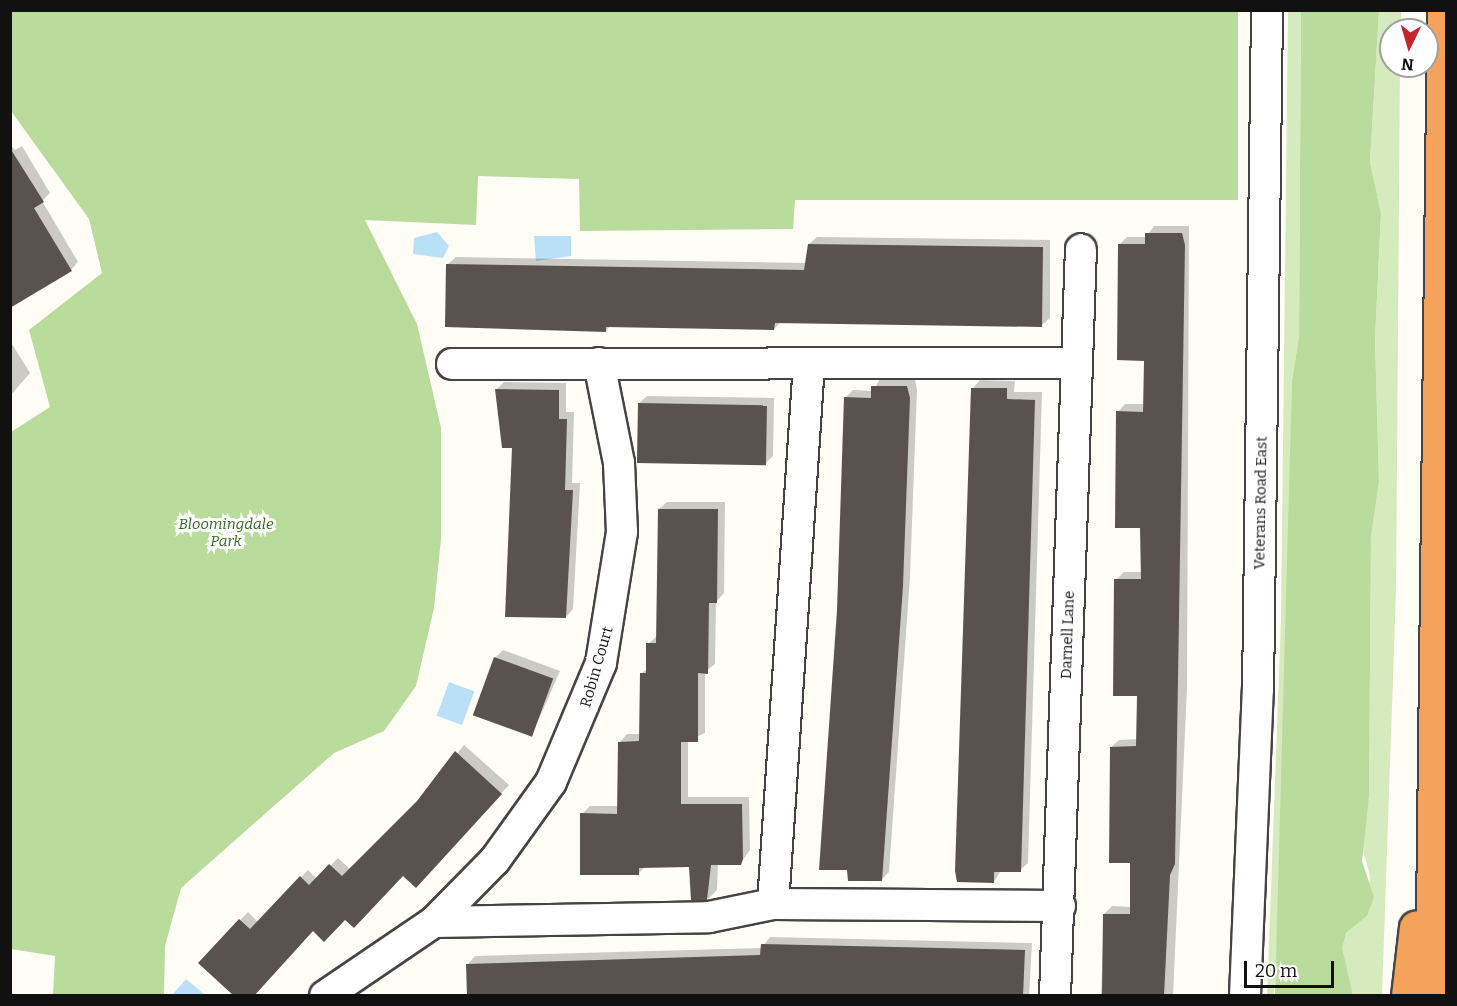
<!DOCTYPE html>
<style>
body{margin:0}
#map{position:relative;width:1457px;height:1006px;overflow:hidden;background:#fffdf5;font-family:Bitter,serif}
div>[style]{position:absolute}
.green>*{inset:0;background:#d5ebbd}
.forest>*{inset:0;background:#b9dc9c}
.water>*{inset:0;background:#b9e0f7;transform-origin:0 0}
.shadow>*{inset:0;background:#0003}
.building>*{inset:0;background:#5a524d;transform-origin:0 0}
.roads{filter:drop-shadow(2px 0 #444) drop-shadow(-2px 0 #444) drop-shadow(0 2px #444) drop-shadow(0 -2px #444)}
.minor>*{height:30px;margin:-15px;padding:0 15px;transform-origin:15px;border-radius:15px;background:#fff}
.highway>*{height:33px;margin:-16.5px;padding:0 16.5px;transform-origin:16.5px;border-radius:16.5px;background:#f5a25d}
span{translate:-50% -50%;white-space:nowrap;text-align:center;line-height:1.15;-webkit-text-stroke:6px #fff;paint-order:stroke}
.street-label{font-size:15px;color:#111}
.park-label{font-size:15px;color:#2f6b1f;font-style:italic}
.frame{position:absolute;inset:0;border:12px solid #111;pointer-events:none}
.north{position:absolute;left:1379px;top:18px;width:60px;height:60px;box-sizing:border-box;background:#fff;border:2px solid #a0a0a0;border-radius:50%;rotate:185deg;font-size:16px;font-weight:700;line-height:24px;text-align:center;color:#111}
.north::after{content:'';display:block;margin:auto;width:21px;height:27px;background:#c4262e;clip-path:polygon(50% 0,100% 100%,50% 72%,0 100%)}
.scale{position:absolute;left:1244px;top:961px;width:90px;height:27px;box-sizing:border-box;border:3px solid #111;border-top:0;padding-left:8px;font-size:18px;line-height:21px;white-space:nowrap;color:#111;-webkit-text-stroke:4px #fff;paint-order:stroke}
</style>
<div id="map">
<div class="green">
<i style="clip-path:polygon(1301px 10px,1299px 337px,1292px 380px,1282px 861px,1274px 995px,1267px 996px,1281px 619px,1288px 11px)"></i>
<i style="clip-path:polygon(1379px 11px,1401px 11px,1401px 30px,1391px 30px,1391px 66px,1400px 66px,1396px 590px,1382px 995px,1353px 995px,1341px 948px,1346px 933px,1367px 916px,1370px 876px,1362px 846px,1369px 797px,1371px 537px,1379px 482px,1375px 339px,1381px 213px,1370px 162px)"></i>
</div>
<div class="forest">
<i style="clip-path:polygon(10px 11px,1238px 11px,1238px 200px,795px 200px,793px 229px,580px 231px,579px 179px,478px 176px,476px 225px,365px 220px,417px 324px,441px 428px,441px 539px,434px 608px,416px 686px,384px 731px,334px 753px,181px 888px,165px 946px,164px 995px,53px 995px,55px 956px,11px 949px,11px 432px,50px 407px,29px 330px,102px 273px,89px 219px,11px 111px)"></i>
<i style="clip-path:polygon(1301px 11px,1379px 11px,1370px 162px,1381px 213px,1375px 339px,1379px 482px,1371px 537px,1369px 797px,1362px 861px,1374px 897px,1367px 916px,1346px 933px,1342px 948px,1353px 995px,1275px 995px,1292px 380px,1299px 337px)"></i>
</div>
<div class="water">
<i style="clip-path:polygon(437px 232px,449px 246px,443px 258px,413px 254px,414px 238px)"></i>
<i style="clip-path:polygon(534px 236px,571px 236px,571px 256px,536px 261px)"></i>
<i style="left:449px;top:682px;width:27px;height:36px;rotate:20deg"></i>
<i style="clip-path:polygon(186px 979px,205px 995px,173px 994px)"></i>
</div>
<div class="shadow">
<i style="clip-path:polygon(10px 144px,15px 150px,22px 146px,50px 193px,42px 201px,78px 262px,71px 270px,10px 284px)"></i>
<i style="clip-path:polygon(1154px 226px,1189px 226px,1187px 688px,1173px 996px,1101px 996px,1104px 914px,1112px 906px,1131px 907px,1131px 861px,1111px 747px,1119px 740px,1138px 739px,1139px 694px,1116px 580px,1124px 572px,1142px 572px,1142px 526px,1118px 412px,1125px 404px,1144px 404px,1145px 359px,1119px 245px,1127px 237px,1146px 237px)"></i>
<i style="clip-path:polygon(817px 237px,1050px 240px,1050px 318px,1042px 325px,781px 322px,774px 329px,610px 326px,606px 331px,448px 264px,456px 257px,807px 263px,809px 244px)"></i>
<i style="clip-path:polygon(10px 341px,30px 373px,10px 396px)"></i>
<i style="clip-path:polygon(880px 379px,915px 379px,917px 390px,910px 577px,889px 872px,881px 880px,839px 610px,845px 398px,853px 390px,873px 391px)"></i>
<i style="clip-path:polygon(980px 380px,1015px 381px,1014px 392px,1042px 392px,1028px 863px,1020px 870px,1001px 870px,994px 882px,973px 388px)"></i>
<i style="clip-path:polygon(504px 382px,566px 383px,566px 412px,574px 412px,572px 483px,580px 483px,573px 609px,566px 617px,497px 389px)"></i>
<i style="clip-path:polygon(647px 396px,774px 398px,773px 456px,765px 464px,639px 403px)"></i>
<i style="clip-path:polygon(667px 502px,725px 502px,724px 593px,716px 602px,715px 664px,705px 672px,705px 733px,688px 741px,688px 797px,749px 797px,750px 850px,740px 864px,718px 864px,717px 890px,709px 898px,693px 899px,690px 866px,646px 866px,638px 874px,582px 814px,590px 806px,618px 806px,620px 742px,627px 734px,640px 734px,642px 673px,648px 668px,648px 644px,657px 636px,659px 509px)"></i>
<i style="clip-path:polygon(503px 650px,560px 671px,532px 735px,495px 658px)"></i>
<i style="clip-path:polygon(464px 745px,509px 785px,424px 878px,403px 874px,345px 918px,200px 963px,248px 912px,258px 922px,308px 870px,317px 879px,338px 858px,350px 869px,418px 802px)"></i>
<i style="clip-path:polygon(770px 937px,1032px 943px,1029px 996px,469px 996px,468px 964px,475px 956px,762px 948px)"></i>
</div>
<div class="building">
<i style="clip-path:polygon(10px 148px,44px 202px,34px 208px,72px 271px,10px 308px)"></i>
<i style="clip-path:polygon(1145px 233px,1182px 233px,1185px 245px,1175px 864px,1170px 875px,1164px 996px,1102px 996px,1103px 914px,1130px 914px,1130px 863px,1109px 863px,1110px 747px,1136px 746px,1137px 696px,1113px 696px,1114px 579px,1141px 579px,1140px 528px,1115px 528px,1116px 411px,1143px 412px,1144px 361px,1117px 360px,1118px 244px,1145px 244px)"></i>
<i style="clip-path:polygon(808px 244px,1043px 247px,1042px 327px,775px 323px,774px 330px,606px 327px,606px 332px,445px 327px,446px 264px,804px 270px)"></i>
<i style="clip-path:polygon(871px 386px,907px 386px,910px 398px,903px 586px,882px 881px,848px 881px,847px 870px,819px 870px,837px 610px,844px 397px,871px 398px)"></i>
<i style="clip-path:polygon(971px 388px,1007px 388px,1007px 399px,1035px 400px,1021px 872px,994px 872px,994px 883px,957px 882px,955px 871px)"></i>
<i style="clip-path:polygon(495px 389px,559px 390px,559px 419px,567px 419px,565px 490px,573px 490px,566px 618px,505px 617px,512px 448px,502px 448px)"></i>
<i style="left:638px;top:403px;width:129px;height:60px;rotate:1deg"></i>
<i style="clip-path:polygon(658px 509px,718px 509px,717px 603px,709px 603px,708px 674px,698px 673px,698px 742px,681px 742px,681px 804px,742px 804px,743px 859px,741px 865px,711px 865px,707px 900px,691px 900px,689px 867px,639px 868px,639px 875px,580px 875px,580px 813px,617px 814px,618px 742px,639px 741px,640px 673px,646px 673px,646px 643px,656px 643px)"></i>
<i style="left:494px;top:657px;width:63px;height:62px;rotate:20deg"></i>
<i style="clip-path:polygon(455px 751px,502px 794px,416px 888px,403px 876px,354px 928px,345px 920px,324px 942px,313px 931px,254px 996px,234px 996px,198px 963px,239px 919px,250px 929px,300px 876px,309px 885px,329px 864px,342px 876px,417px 801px)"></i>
<i style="clip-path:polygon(761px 944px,1025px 950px,1023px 996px,467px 996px,466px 964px,760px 955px)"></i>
</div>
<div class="roads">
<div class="minor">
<i style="left:452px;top:364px;width:625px;rotate:-0.09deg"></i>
<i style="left:773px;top:904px;width:542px;rotate:-86.19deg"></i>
<i style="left:434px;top:922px;width:87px;rotate:-45.5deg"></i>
<i style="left:495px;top:860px;width:96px;rotate:-54.3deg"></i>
<i style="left:551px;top:782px;width:129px;rotate:-67.2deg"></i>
<i style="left:601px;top:663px;width:133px;rotate:-80.9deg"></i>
<i style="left:622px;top:532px;width:69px;rotate:-92.5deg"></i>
<i style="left:619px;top:463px;width:102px;rotate:-101.3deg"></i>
<i style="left:325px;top:996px;width:132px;rotate:-34.2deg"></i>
<i style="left:434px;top:922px;width:275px;rotate:-1deg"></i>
<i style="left:709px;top:917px;width:65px;rotate:-11.5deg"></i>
<i style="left:773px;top:904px;width:287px;rotate:0.4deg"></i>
<i style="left:1055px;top:996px;width:747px;rotate:-88.01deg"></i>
<i style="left:1245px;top:996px;width:306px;rotate:-87.6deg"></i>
<i style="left:1258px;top:690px;width:680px;rotate:-89.24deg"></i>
</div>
<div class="highway">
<i style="left:1408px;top:996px;width:69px;rotate:-83.4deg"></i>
<i style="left:1432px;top:996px;width:986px;rotate:-89.3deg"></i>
</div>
</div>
<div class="street-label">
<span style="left:1261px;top:503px;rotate:-89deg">Veterans Road East</span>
<span style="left:1068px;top:635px;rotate:-88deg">Darnell Lane</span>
<span style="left:597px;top:667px;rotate:-74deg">Robin Court</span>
</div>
<div class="park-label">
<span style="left:226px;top:533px">Bloomingdale<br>Park</span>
</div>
<div class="frame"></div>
<div class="north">N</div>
<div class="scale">20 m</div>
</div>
